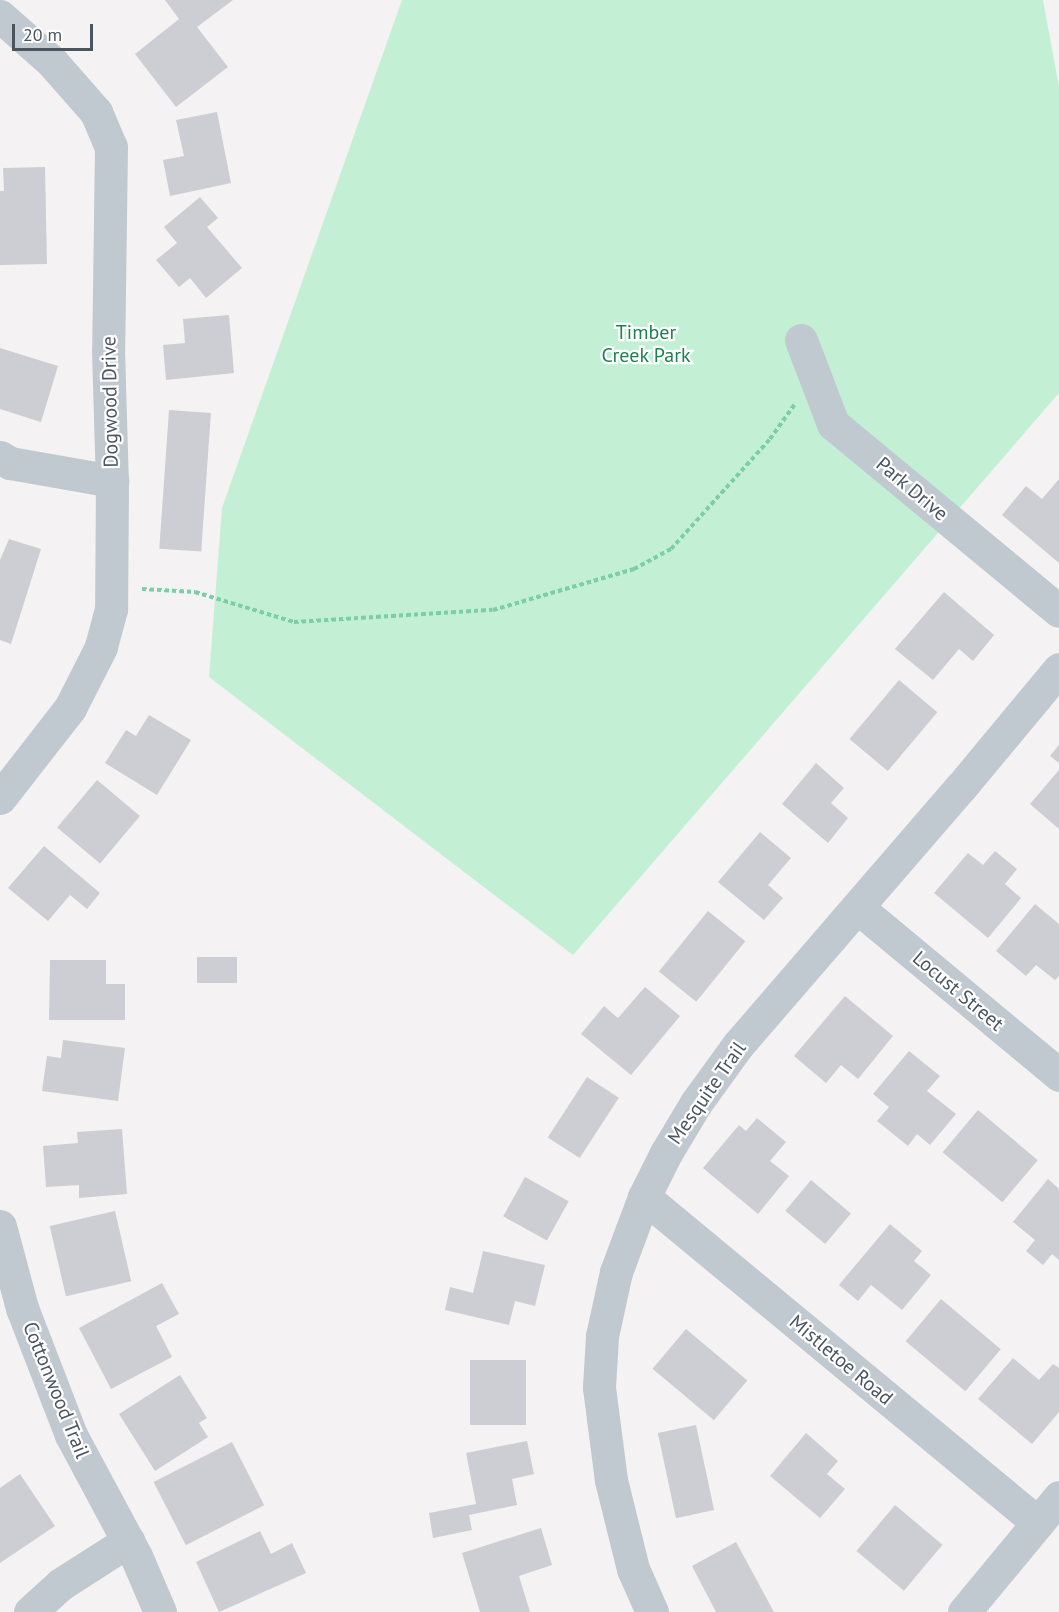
<!DOCTYPE html>
<style>
body{margin:0}
#map{position:relative;width:1059px;height:1612px;overflow:hidden;background:#f4f2f2;font-family:"PT Sans",sans-serif}
div>[style]{position:absolute}
.green>*{inset:0;background:#c3f0d5}
.building>*{inset:0;background:#ccced4;transform-origin:0 0}
.path>*{height:4px;margin-top:-2px;transform-origin:0;background:repeating-linear-gradient(90deg,#7bcea6 0 4.5px,transparent 0 7.5px)}
.minor>*{height:33px;margin:-16.5px;padding:0 16.5px;transform-origin:16.5px;border-radius:16.5px;background:#c0c9d0}
span{translate:-50% -50%;white-space:nowrap;text-align:center;line-height:1.15;-webkit-text-stroke:4.5px #fff;paint-order:stroke}
.park-label{font-size:20px;color:#19824f}
.street-label{font-size:20px;color:#4a555f}
.scale{position:absolute;left:12px;top:24px;width:81px;height:27px;box-sizing:border-box;border:3px solid #4a555f;border-top:0;padding-left:8px;font-size:18px;line-height:21px;white-space:nowrap;color:#4a555f;-webkit-text-stroke:4px #fff;paint-order:stroke}
</style>
<div id="map">
<div class="green">
<i style="clip-path:polygon(402px 0,1043px 0,1059px 87px,1059px 393px,573px 955px,209px 677px,222px 508px)"></i>
</div>
<div class="building">
<i style="clip-path:polygon(165px 0,233px 0,197px 27px,228px 67px,176px 107px,135px 54px,179px 19px)"></i>
<i style="clip-path:polygon(217px 112px,231px 183px,170px 196px,163px 160px,184px 156px,176px 120px)"></i>
<i style="clip-path:polygon(45px 167px,47px 264px,0 265px,0 191px,4px 191px,3px 168px)"></i>
<i style="clip-path:polygon(200px 197px,218px 218px,207px 227px,242px 268px,206px 298px,190px 278px,179px 287px,156px 260px,177px 243px,164px 227px)"></i>
<i style="clip-path:polygon(229px 315px,234px 373px,166px 380px,163px 345px,185px 343px,183px 319px)"></i>
<i style="clip-path:polygon(0 348px,58px 366px,41px 422px,0 409px)"></i>
<i style="left:169px;top:410px;width:42px;height:139px;rotate:4deg"></i>
<i style="clip-path:polygon(1059px 479px,1059px 563px,1002px 515px,1026px 486px,1042px 499px)"></i>
<i style="clip-path:polygon(9px 539px,41px 549px,11px 644px,0 640px,0 560px)"></i>
<i style="clip-path:polygon(944px 592px,994px 635px,973px 661px,959px 649px,933px 680px,895px 649px)"></i>
<i style="left:899px;top:680px;width:50px;height:77px;rotate:40deg"></i>
<i style="clip-path:polygon(149px 715px,191px 740px,157px 795px,105px 763px,126px 730px,136px 736px)"></i>
<i style="clip-path:polygon(1059px 745px,1059px 763px,1050px 756px)"></i>
<i style="clip-path:polygon(816px 763px,844px 788px,831px 803px,848px 818px,828px 843px,782px 804px)"></i>
<i style="clip-path:polygon(1059px 770px,1059px 829px,1030px 804px)"></i>
<i style="left:97px;top:780px;width:56px;height:62px;rotate:40deg"></i>
<i style="clip-path:polygon(760px 832px,791px 858px,768px 885px,783px 898px,764px 920px,718px 882px)"></i>
<i style="clip-path:polygon(44px 846px,100px 893px,87px 909px,70px 895px,48px 921px,8px 888px)"></i>
<i style="clip-path:polygon(995px 851px,1017px 869px,1005px 884px,1021px 898px,988px 938px,934px 893px,968px 853px,983px 865px)"></i>
<i style="clip-path:polygon(1035px 904px,1059px 924px,1059px 976px,1055px 980px,1036px 965px,1026px 976px,996px 951px)"></i>
<i style="left:708px;top:911px;width:48px;height:78px;rotate:39deg"></i>
<i style="left:197px;top:957px;width:40px;height:26px"></i>
<i style="clip-path:polygon(50px 960px,106px 960px,106px 984px,125px 984px,125px 1020px,49px 1020px)"></i>
<i style="clip-path:polygon(645px 987px,680px 1016px,631px 1075px,581px 1034px,604px 1006px,618px 1018px)"></i>
<i style="clip-path:polygon(845px 996px,893px 1036px,858px 1079px,841px 1065px,826px 1083px,794px 1056px)"></i>
<i style="clip-path:polygon(63px 1040px,125px 1048px,118px 1101px,42px 1091px,47px 1056px,61px 1058px)"></i>
<i style="clip-path:polygon(909px 1051px,940px 1076px,927px 1091px,956px 1114px,930px 1145px,917px 1134px,908px 1146px,877px 1121px,889px 1107px,873px 1094px)"></i>
<i style="left:587px;top:1077px;width:38px;height:72px;rotate:33deg"></i>
<i style="left:978px;top:1110px;width:78px;height:55px;rotate:40deg"></i>
<i style="clip-path:polygon(757px 1118px,786px 1142px,770px 1161px,789px 1176px,758px 1214px,703px 1168px,739px 1125px,746px 1131px)"></i>
<i style="clip-path:polygon(122px 1129px,127px 1194px,79px 1198px,79px 1185px,46px 1187px,43px 1146px,78px 1143px,77px 1132px)"></i>
<i style="left:525px;top:1177px;width:50px;height:45px;rotate:29deg"></i>
<i style="clip-path:polygon(1048px 1179px,1059px 1189px,1059px 1260px,1052px 1254px,1043px 1265px,1026px 1251px,1035px 1240px,1013px 1222px)"></i>
<i style="left:811px;top:1180px;width:52px;height:40px;rotate:40deg"></i>
<i style="left:115px;top:1211px;width:72px;height:67px;rotate:77deg"></i>
<i style="clip-path:polygon(890px 1224px,922px 1251px,914px 1261px,931px 1275px,902px 1310px,871px 1285px,858px 1301px,839px 1285px)"></i>
<i style="clip-path:polygon(483px 1251px,545px 1265px,535px 1306px,515px 1301px,509px 1325px,445px 1310px,450px 1287px,473px 1293px)"></i>
<i style="clip-path:polygon(162px 1283px,179px 1314px,156px 1326px,172px 1357px,111px 1389px,79px 1328px)"></i>
<i style="left:941px;top:1299px;width:78px;height:55px;rotate:40deg"></i>
<i style="left:686px;top:1329px;width:80px;height:52px;rotate:40deg"></i>
<i style="clip-path:polygon(1013px 1358px,1039px 1380px,1053px 1364px,1059px 1368px,1059px 1412px,1032px 1444px,978px 1399px)"></i>
<i style="left:526px;top:1360px;width:65px;height:56px;rotate:90deg"></i>
<i style="clip-path:polygon(180px 1375px,207px 1418px,199px 1423px,208px 1437px,155px 1471px,119px 1414px)"></i>
<i style="left:696px;top:1425px;width:87px;height:39px;rotate:78deg"></i>
<i style="clip-path:polygon(806px 1433px,838px 1461px,827px 1474px,845px 1489px,820px 1518px,770px 1476px)"></i>
<i style="clip-path:polygon(527px 1441px,534px 1474px,512px 1479px,517px 1505px,469px 1515px,472px 1530px,433px 1538px,429px 1513px,476px 1504px,466px 1453px)"></i>
<i style="left:232px;top:1442px;width:71px;height:88px;rotate:63deg"></i>
<i style="clip-path:polygon(20px 1474px,55px 1526px,0 1563px,0 1488px)"></i>
<i style="left:895px;top:1505px;width:62px;height:60px;rotate:40deg"></i>
<i style="clip-path:polygon(541px 1528px,552px 1565px,519px 1576px,530px 1612px,480px 1612px,462px 1553px)"></i>
<i style="clip-path:polygon(260px 1531px,271px 1554px,292px 1543px,306px 1573px,219px 1612px,196px 1562px)"></i>
<i style="clip-path:polygon(736px 1542px,774px 1612px,716px 1612px,692px 1566px)"></i>
</div>
<div class="path">
<i style="left:142px;top:589px;width:53px;rotate:3.2deg"></i>
<i style="left:195px;top:592px;width:103px;rotate:16.9deg"></i>
<i style="left:294px;top:622px;width:199px;rotate:-3.5deg"></i>
<i style="left:493px;top:610px;width:147px;rotate:-16.2deg"></i>
<i style="left:634px;top:569px;width:42px;rotate:-28.4deg"></i>
<i style="left:671px;top:549px;width:148px;rotate:-48deg"></i>
<i style="left:770px;top:439px;width:43px;rotate:-54.5deg"></i>
</div>
<div class="minor">
<i style="left:0;top:16px;width:69px;rotate:41.5deg"></i>
<i style="left:52px;top:62px;width:67px;rotate:48.7deg"></i>
<i style="left:96px;top:112px;width:38px;rotate:67deg"></i>
<i style="left:111px;top:147px;width:203px;rotate:90.8deg"></i>
<i style="left:108px;top:350px;width:131px;rotate:88.3deg"></i>
<i style="left:112px;top:481px;width:128px;rotate:90.4deg"></i>
<i style="left:111px;top:609px;width:39px;rotate:105deg"></i>
<i style="left:101px;top:647px;width:68px;rotate:116.9deg"></i>
<i style="left:70px;top:708px;width:114px;rotate:127.9deg"></i>
<i style="left:801px;top:340px;width:90px;rotate:69.1deg"></i>
<i style="left:833px;top:424px;width:293px;rotate:39.6deg"></i>
<i style="left:0;top:457px;width:12px;rotate:31deg"></i>
<i style="left:10px;top:463px;width:104px;rotate:10deg"></i>
<i style="left:857px;top:907px;width:263px;rotate:39.7deg"></i>
<i style="left:644px;top:1197px;width:511px;rotate:39.6deg"></i>
<i style="left:0;top:1226px;width:85px;rotate:75deg"></i>
<i style="left:22px;top:1308px;width:136px;rotate:68.9deg"></i>
<i style="left:71px;top:1435px;width:137px;rotate:61.8deg"></i>
<i style="left:136px;top:1556px;width:61px;rotate:66.8deg"></i>
<i style="left:30px;top:1612px;width:42px;rotate:-42.1deg"></i>
<i style="left:61px;top:1584px;width:80px;rotate:-32.7deg"></i>
<i style="left:652px;top:1612px;width:47px;rotate:-113.8deg"></i>
<i style="left:633px;top:1569px;width:92px;rotate:-103.9deg"></i>
<i style="left:611px;top:1480px;width:94px;rotate:-97.4deg"></i>
<i style="left:599px;top:1387px;width:51px;rotate:-86.6deg"></i>
<i style="left:602px;top:1336px;width:66px;rotate:-77.7deg"></i>
<i style="left:616px;top:1272px;width:80px;rotate:-69.5deg"></i>
<i style="left:644px;top:1197px;width:49px;rotate:-63.4deg"></i>
<i style="left:666px;top:1153px;width:58px;rotate:-59deg"></i>
<i style="left:696px;top:1103px;width:72px;rotate:-54.1deg"></i>
<i style="left:738px;top:1045px;width:341px;rotate:-49.2deg"></i>
<i style="left:961px;top:787px;width:153px;rotate:-50.3deg"></i>
<i style="left:964px;top:1612px;width:149px;rotate:-50.4deg"></i>
</div>
<div class="park-label">
<span style="left:646px;top:344px">Timber<br>Creek Park</span>
</div>
<div class="street-label">
<span style="left:110px;top:402px;rotate:-91deg">Dogwood Drive</span>
<span style="left:912px;top:489px;rotate:40deg">Park Drive</span>
<span style="left:958px;top:991px;rotate:40deg">Locust Street</span>
<span style="left:707px;top:1093px;rotate:-55deg">Mesquite Trail</span>
<span style="left:841px;top:1360px;rotate:40deg">Mistletoe Road</span>
<span style="left:56px;top:1390px;rotate:68deg">Cottonwood Trail</span>
</div>
<div class="scale">20 m</div>
</div>
